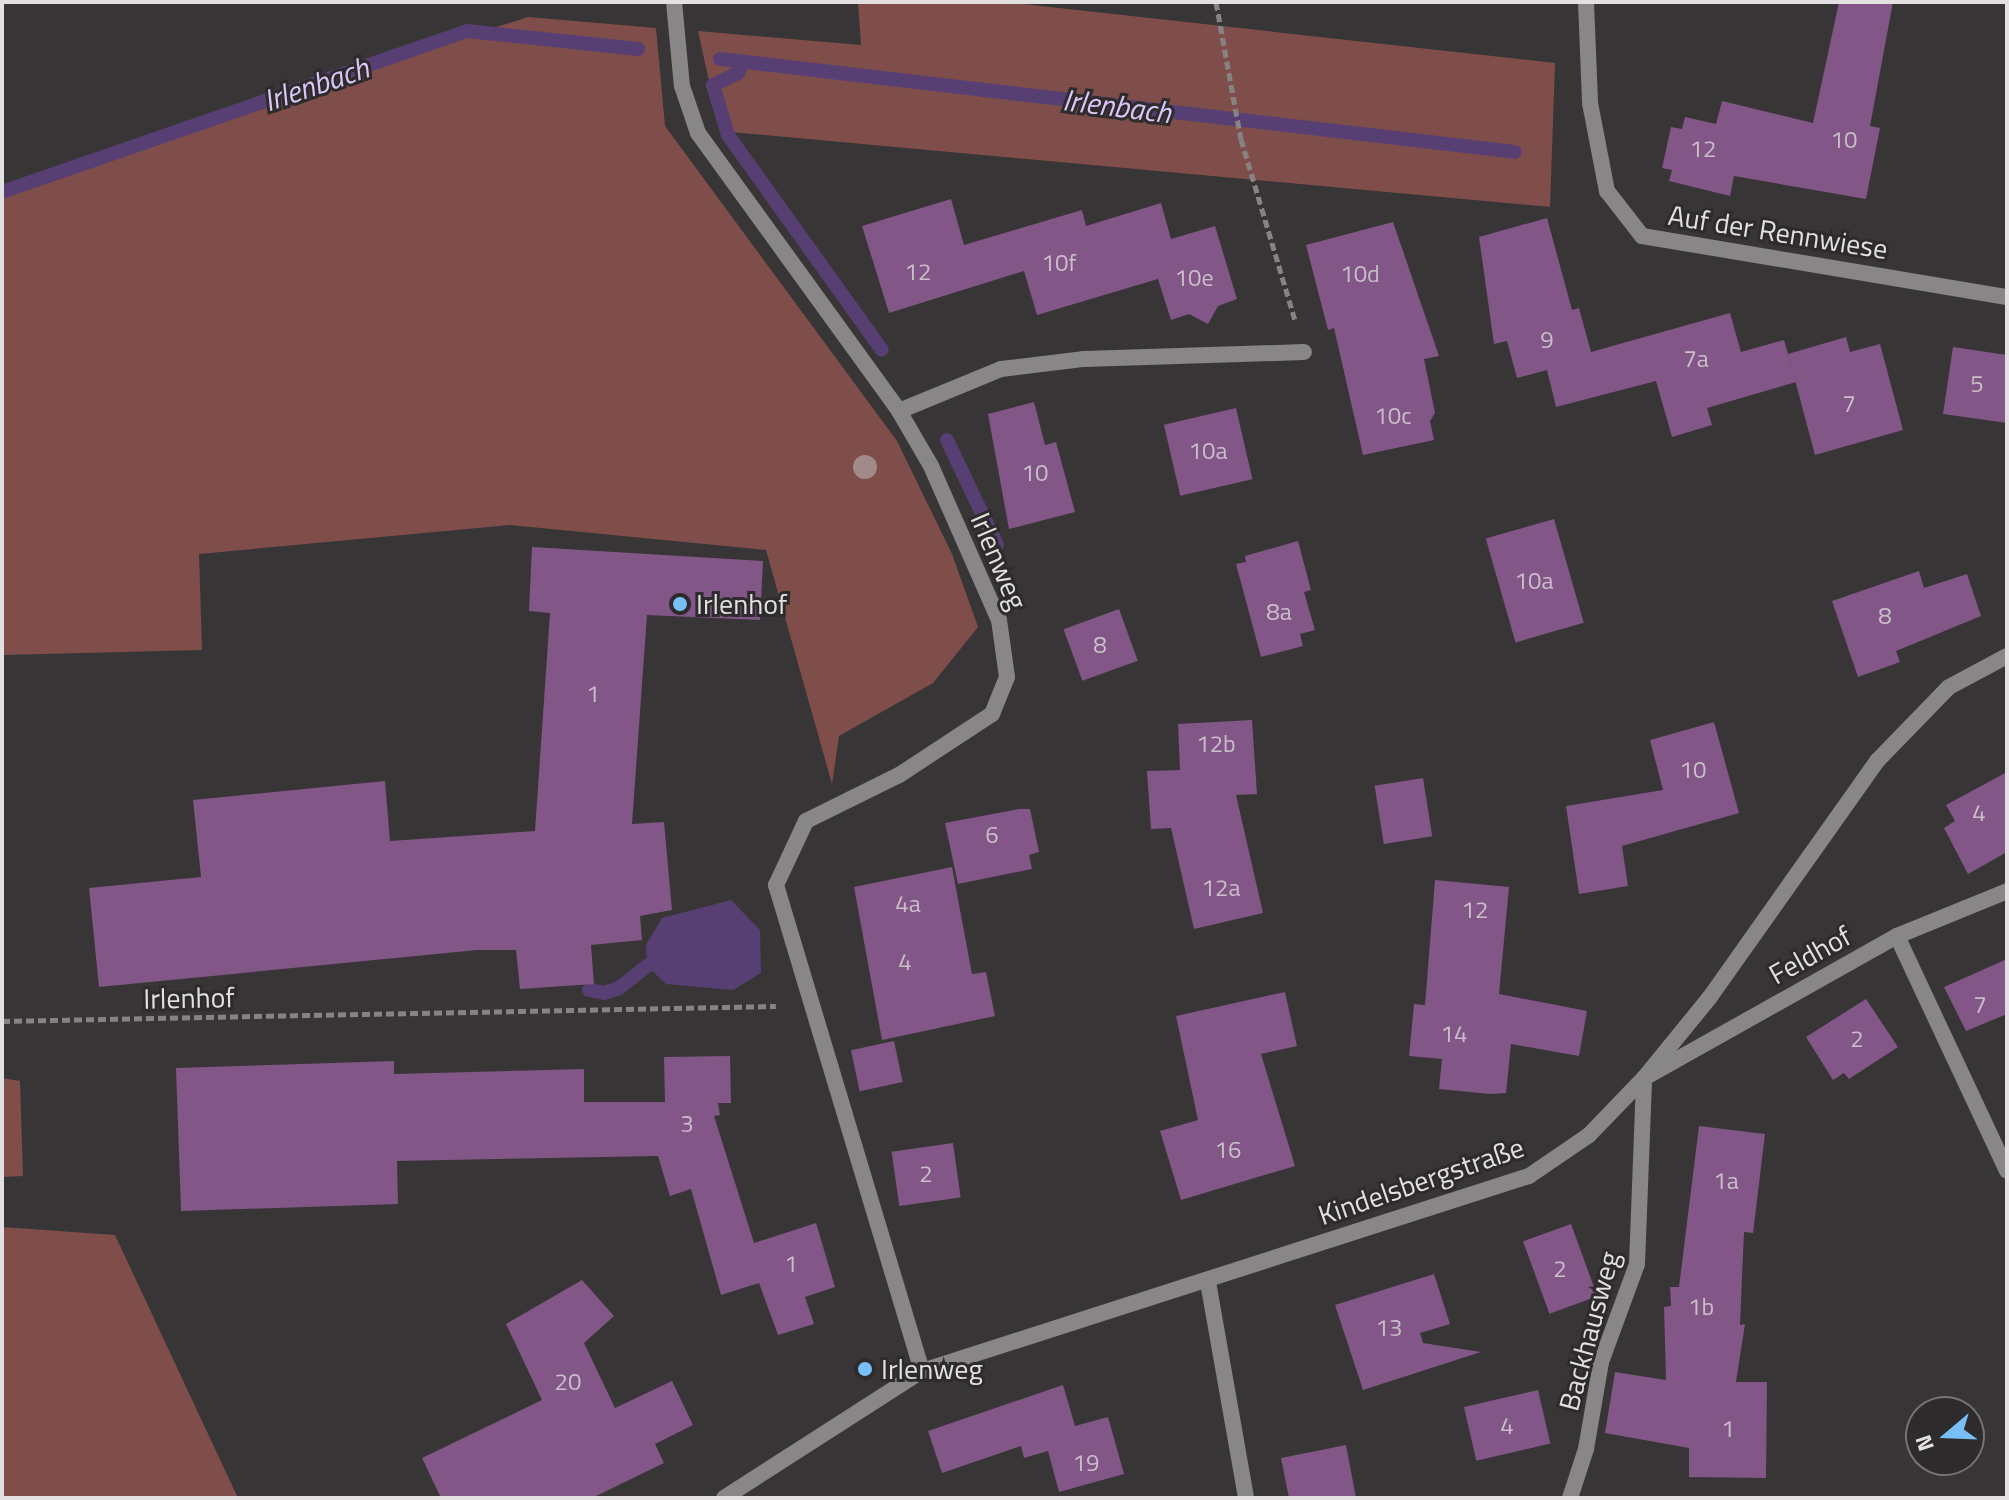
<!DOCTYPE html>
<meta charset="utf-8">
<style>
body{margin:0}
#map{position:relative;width:2009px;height:1500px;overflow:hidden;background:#383537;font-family:"Titillium Web",sans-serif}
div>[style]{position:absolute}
.green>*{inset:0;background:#804e4a}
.water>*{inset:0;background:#573f73}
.stream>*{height:14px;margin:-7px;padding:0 7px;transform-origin:7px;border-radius:7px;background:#573f73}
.building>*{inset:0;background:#825686;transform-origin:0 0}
.path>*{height:5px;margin-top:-2.5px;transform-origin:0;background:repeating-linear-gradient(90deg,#868385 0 8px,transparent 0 12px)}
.street>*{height:16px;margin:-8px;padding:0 8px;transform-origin:8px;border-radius:8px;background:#888687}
.trees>*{width:24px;height:24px;margin:-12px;border-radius:50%;background:#a28a88}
.dots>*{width:22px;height:22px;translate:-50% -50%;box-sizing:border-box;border:4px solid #2e2b2c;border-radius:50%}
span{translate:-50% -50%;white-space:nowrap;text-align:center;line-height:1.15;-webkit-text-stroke:6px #2e2b2c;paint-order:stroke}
.number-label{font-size:24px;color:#cabeca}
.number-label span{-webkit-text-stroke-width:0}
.street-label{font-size:28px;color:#e2e0e1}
.poi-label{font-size:28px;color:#e2e0e1}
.left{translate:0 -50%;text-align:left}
.water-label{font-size:30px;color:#dbc6f8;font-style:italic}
.frame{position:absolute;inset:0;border:4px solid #e2e0e1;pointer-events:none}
.north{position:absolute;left:1905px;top:1396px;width:80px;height:80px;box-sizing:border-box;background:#2e2b2c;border:2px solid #767374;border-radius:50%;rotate:251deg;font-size:22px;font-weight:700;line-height:32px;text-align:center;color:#e2e0e1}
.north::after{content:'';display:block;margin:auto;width:28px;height:36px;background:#78bff7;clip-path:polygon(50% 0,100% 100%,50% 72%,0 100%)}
</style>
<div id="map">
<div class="green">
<i style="clip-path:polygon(858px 2px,1005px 2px,1555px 63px,1550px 207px,720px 131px,698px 31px,861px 45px)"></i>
<i style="clip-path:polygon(528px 17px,656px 28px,665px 126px,897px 441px,952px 554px,978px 627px,933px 683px,839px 736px,832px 784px,766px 550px,510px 525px,199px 554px,202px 650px,2px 655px,2px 186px)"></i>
<i style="clip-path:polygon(2px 1078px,20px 1081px,23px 1176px,2px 1177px)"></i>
<i style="clip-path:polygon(2px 1227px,115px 1235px,238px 1498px,2px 1498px)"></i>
</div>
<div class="water">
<i style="clip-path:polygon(731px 900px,760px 930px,761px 973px,733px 990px,666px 984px,647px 966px,646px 945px,662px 918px)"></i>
</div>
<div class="stream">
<i style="left:720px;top:59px;width:800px;rotate:6.67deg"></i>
<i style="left:743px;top:62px;width:12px;rotate:114deg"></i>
<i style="left:738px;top:73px;width:28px;rotate:154deg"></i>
<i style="left:713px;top:85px;width:52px;rotate:73.3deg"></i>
<i style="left:728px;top:135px;width:264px;rotate:54.4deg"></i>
<i style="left:2px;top:192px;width:492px;rotate:-19.1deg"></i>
<i style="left:467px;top:31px;width:172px;rotate:6deg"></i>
<i style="left:947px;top:440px;width:116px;rotate:64.5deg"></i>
<i style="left:589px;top:990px;width:15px;rotate:11deg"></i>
<i style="left:604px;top:993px;width:16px;rotate:-18deg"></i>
<i style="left:619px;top:988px;width:36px;rotate:-38deg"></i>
</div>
<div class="building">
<i style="clip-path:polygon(1839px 2px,1893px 2px,1870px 126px,1880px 128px,1866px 199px,1734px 176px,1730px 196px,1669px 181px,1672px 170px,1662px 168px,1671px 127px,1682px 129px,1685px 117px,1716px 124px,1722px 101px,1813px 123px)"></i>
<i style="clip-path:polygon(951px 199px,964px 245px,1082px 210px,1086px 226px,1161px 203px,1171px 239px,1215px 226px,1237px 299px,1218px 306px,1208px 324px,1189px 314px,1171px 320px,1158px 279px,1037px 315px,1024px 271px,889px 313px,862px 226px)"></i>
<i style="clip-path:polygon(1547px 218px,1572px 310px,1579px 308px,1591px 352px,1730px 313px,1741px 352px,1784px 340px,1796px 382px,1707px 408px,1712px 425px,1672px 437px,1656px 381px,1556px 407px,1547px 370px,1517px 378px,1507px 341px,1494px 344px,1479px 237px)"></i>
<i style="clip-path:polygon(1393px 222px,1439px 356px,1424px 359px,1435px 413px,1430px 421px,1434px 440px,1363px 455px,1334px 328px,1328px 330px,1306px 245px)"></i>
<i style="clip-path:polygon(1846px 337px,1850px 352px,1880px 344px,1903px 430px,1815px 455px,1788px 354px)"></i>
<i style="clip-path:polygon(1953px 347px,2007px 355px,2007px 423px,1943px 414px)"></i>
<i style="clip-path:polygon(1034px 402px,1045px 445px,1056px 442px,1075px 512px,1009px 529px,988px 414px)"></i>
<i style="left:1236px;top:408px;width:73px;height:74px;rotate:77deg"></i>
<i style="left:1554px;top:519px;width:108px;height:71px;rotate:74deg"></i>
<i style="clip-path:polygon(1298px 541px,1311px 590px,1304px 592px,1315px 630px,1300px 634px,1303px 646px,1261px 657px,1236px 564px,1246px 562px,1245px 556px)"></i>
<i style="clip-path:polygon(532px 547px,763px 561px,760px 620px,647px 615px,632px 824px,664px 822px,672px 910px,640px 916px,642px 940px,591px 945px,594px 984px,520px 989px,516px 950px,477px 950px,99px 987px,89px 888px,201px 877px,193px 800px,385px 781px,390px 841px,535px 831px,550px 613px,529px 611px)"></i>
<i style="clip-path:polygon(1919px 571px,1924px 588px,1967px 574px,1981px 616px,1896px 651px,1900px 662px,1858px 677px,1832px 601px)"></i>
<i style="left:1119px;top:609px;width:55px;height:59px;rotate:70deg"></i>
<i style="clip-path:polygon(1252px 720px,1257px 794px,1236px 795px,1263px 913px,1194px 929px,1171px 828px,1151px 829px,1147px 771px,1180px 770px,1178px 724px)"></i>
<i style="clip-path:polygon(1714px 722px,1739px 813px,1622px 846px,1628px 886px,1579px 894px,1566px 806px,1663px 790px,1650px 740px)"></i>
<i style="clip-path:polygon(2007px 772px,2007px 852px,1968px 874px,1944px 828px,1955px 821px,1946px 805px)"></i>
<i style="left:1423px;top:778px;width:59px;height:49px;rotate:81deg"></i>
<i style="clip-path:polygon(1019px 809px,1030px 809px,1039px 852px,1029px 855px,1032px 869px,958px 884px,945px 823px)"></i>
<i style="clip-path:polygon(952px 867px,972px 974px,986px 972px,995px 1016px,882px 1040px,854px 887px)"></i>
<i style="clip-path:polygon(1435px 880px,1509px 887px,1499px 994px,1587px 1011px,1579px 1056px,1511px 1044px,1506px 1093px,1490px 1094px,1439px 1089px,1442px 1059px,1409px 1056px,1414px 1004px,1425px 1005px)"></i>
<i style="clip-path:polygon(2007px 959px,2007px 1014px,1966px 1031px,1944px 987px)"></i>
<i style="clip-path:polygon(1285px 992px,1297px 1046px,1261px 1054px,1295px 1166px,1181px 1200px,1160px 1131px,1198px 1120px,1176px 1016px)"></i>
<i style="clip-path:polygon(1866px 999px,1898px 1047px,1849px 1079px,1844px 1073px,1833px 1080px,1806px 1037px)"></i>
<i style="left:894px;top:1041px;width:42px;height:44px;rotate:78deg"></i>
<i style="clip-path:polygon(730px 1056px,731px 1103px,718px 1103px,720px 1115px,714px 1116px,754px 1243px,816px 1223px,835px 1287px,805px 1297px,814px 1324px,778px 1335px,759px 1283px,721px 1295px,691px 1189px,670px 1196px,658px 1156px,397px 1161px,398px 1204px,181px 1211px,176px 1068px,394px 1061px,394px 1074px,584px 1069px,584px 1102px,665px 1102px,664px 1057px)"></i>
<i style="clip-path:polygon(1699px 1126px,1765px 1134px,1753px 1233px,1744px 1232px,1740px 1325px,1745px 1324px,1736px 1382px,1767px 1382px,1766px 1478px,1689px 1477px,1689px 1448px,1605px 1433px,1615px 1372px,1666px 1380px,1664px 1307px,1671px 1306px,1670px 1287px,1679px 1287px)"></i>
<i style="left:953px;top:1143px;width:55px;height:62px;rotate:82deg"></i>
<i style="left:1571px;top:1224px;width:77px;height:51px;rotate:70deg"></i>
<i style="clip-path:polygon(1434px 1274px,1450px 1324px,1420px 1333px,1423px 1343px,1481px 1352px,1363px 1390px,1335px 1305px)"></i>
<i style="clip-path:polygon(582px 1280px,614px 1316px,584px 1343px,615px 1408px,672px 1381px,693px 1425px,655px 1444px,664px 1463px,592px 1498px,441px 1498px,422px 1458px,542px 1400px,506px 1324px)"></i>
<i style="clip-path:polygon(1063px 1385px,1075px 1426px,1108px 1417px,1124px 1474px,1059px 1492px,1048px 1451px,1024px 1458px,1021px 1446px,942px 1473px,928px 1431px)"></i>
<i style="left:1538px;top:1390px;width:55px;height:76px;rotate:77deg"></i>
<i style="clip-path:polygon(1346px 1445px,1356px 1498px,1289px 1498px,1281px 1458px)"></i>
</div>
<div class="path">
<i style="left:1216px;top:2px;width:139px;rotate:79.7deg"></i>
<i style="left:1241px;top:139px;width:189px;rotate:73.4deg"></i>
<i style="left:2px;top:1021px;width:774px;rotate:-1.11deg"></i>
</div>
<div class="street">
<i style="left:674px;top:2px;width:84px;rotate:84.6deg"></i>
<i style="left:682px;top:86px;width:50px;rotate:71.2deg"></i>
<i style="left:698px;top:133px;width:343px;rotate:54.1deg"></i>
<i style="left:899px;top:411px;width:64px;rotate:59.8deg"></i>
<i style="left:931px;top:466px;width:168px;rotate:66.2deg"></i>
<i style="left:999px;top:620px;width:58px;rotate:82deg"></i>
<i style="left:1007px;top:677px;width:40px;rotate:112deg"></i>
<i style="left:992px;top:714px;width:111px;rotate:146.7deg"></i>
<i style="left:899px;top:775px;width:104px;rotate:153.7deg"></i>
<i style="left:806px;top:821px;width:71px;rotate:115.1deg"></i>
<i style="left:776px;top:885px;width:507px;rotate:73.28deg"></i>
<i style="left:1586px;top:2px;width:101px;rotate:87.7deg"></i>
<i style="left:1590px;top:103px;width:90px;rotate:79.1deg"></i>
<i style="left:1607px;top:191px;width:57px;rotate:52.1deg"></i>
<i style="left:1642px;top:236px;width:370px;rotate:9.5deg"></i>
<i style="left:899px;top:411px;width:110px;rotate:-22.4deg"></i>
<i style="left:1001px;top:369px;width:84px;rotate:-6.9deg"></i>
<i style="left:1084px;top:359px;width:220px;rotate:-1.8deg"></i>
<i style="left:1897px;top:936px;width:259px;rotate:64.9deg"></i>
<i style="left:1208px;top:1282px;width:219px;rotate:80deg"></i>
<i style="left:724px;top:1498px;width:235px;rotate:-32.7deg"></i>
<i style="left:922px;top:1371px;width:638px;rotate:-17.81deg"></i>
<i style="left:1529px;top:1176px;width:73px;rotate:-34.3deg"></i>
<i style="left:1589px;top:1135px;width:79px;rotate:-46deg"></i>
<i style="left:1644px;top:1078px;width:104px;rotate:-50.8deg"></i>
<i style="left:1710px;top:997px;width:289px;rotate:-54.7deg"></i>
<i style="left:1877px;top:761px;width:103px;rotate:-45.8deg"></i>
<i style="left:1949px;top:687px;width:66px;rotate:-28.1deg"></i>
<i style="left:1570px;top:1498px;width:52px;rotate:-71.9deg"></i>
<i style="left:1586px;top:1449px;width:88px;rotate:-80.2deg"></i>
<i style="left:1601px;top:1362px;width:104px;rotate:-69.8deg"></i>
<i style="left:1637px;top:1264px;width:186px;rotate:-87.8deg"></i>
<i style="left:1644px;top:1078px;width:290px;rotate:-29.3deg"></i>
<i style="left:1897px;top:936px;width:119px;rotate:-22.2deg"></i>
</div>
<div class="trees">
<i style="left:865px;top:467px"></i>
</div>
<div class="dots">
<i style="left:680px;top:604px;background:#78bff7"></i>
<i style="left:865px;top:1369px;background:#78bff7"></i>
</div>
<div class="number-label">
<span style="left:1844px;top:140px">10</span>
<span style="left:1703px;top:149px">12</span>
<span style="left:1059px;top:263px">10f</span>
<span style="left:918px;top:272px">12</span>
<span style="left:1360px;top:274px">10d</span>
<span style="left:1194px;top:278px">10e</span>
<span style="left:1547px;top:340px">9</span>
<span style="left:1696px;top:359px">7a</span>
<span style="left:1977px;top:384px">5</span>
<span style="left:1849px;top:404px">7</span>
<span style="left:1393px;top:416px">10c</span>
<span style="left:1208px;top:451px">10a</span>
<span style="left:1035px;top:473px">10</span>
<span style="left:1534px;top:581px">10a</span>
<span style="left:1279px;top:612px">8a</span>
<span style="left:1885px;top:616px">8</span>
<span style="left:1100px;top:645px">8</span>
<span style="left:593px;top:694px">1</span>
<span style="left:1216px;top:744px">12b</span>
<span style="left:1693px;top:770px">10</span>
<span style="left:1979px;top:813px">4</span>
<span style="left:992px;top:835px">6</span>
<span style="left:1221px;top:888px">12a</span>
<span style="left:908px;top:904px">4a</span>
<span style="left:1475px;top:910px">12</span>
<span style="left:905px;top:962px">4</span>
<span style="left:1980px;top:1005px">7</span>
<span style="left:1454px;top:1034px">14</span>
<span style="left:1857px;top:1039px">2</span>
<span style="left:687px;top:1124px">3</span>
<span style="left:1228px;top:1150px">16</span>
<span style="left:926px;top:1174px">2</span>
<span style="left:1726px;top:1181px">1a</span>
<span style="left:791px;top:1264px">1</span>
<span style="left:1560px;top:1269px">2</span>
<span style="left:1701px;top:1307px">1b</span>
<span style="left:1389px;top:1328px">13</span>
<span style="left:568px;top:1382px">20</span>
<span style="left:1507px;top:1426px">4</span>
<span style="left:1728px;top:1429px">1</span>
<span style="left:1086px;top:1463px">19</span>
</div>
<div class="street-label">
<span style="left:1778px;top:232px;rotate:9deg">Auf der Rennwiese</span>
<span style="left:999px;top:561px;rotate:67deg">Irlenweg</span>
<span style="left:1810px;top:955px;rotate:-29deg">Feldhof</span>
<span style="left:189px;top:998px;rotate:-1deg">Irlenhof</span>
<span style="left:1421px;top:1181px;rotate:-19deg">Kindelsbergstraße</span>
<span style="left:1589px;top:1331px;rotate:-75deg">Backhausweg</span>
</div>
<div class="poi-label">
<span class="left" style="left:696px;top:604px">Irlenhof</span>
<span class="left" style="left:881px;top:1369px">Irlenweg</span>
</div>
<div class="water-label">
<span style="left:316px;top:84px;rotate:-19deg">Irlenbach</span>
<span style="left:1117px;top:106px;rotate:7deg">Irlenbach</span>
</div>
<div class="frame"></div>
<div class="north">N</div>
</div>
